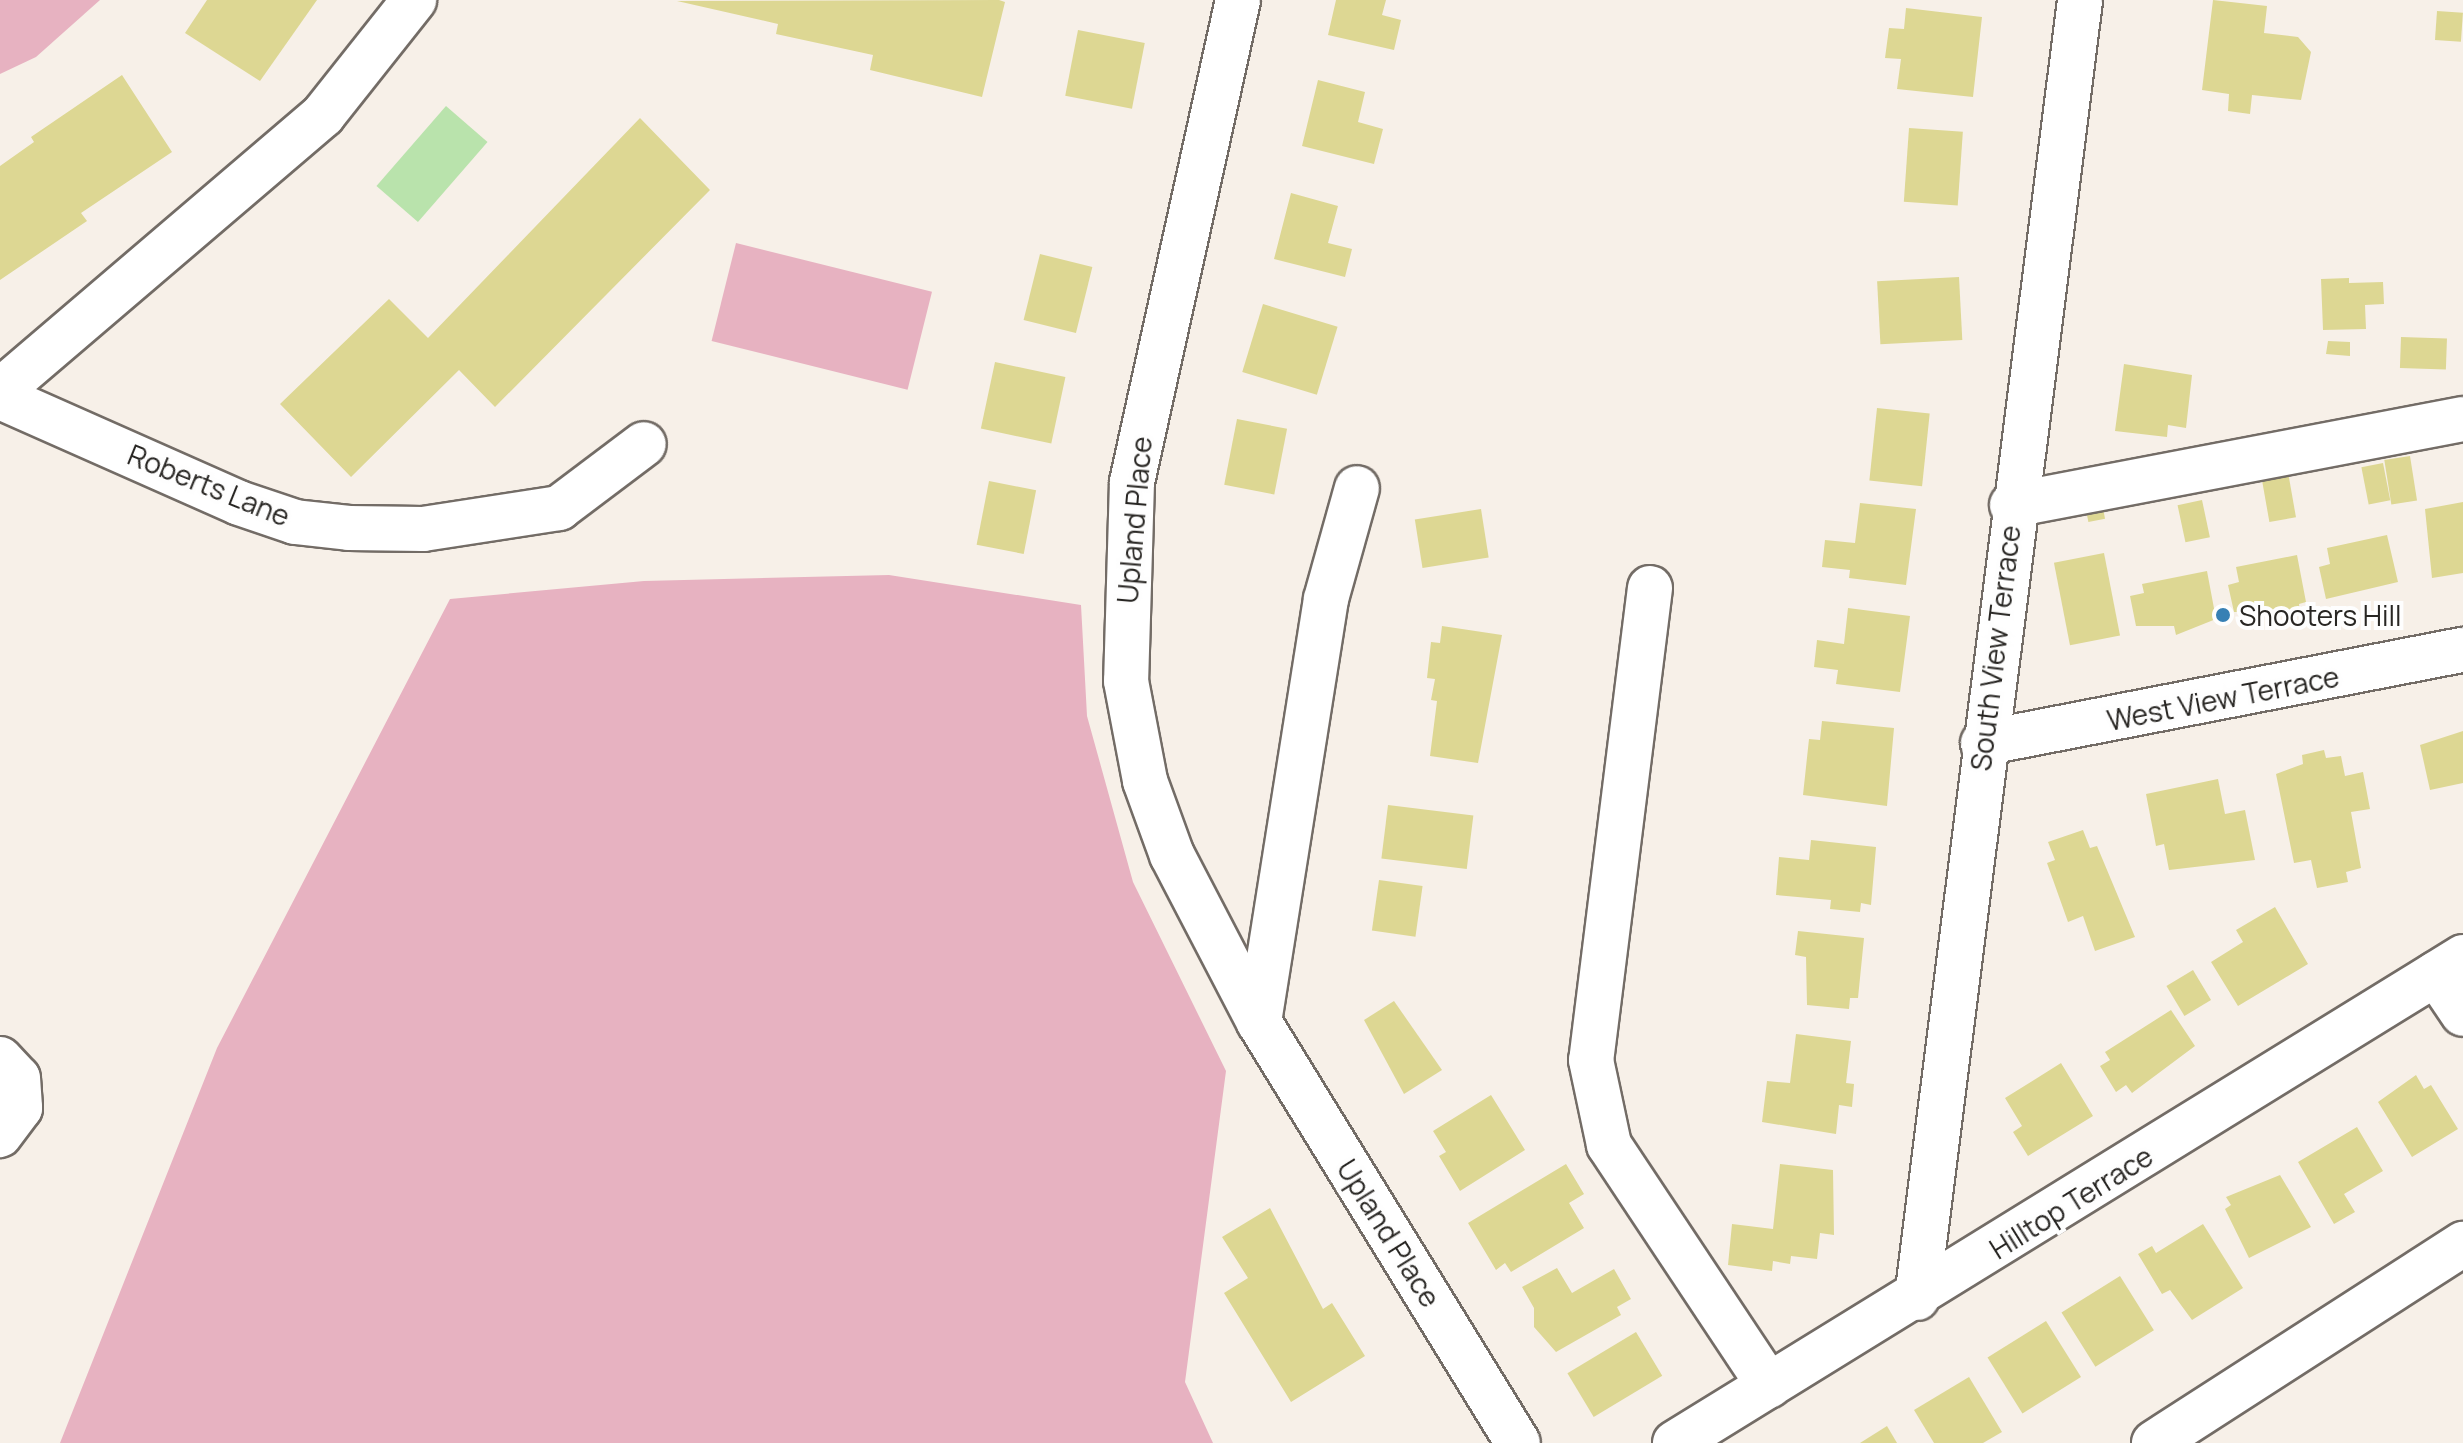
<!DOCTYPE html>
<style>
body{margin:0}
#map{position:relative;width:2463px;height:1443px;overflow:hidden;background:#f7f0e8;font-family:Manrope,sans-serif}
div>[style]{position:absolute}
.green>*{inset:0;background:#e7b2c1;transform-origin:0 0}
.water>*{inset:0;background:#b9e3ac;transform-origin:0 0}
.building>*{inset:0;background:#ddd793;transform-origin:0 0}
.roads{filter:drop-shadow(2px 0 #736c66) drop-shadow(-2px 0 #736c66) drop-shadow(0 2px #736c66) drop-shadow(0 -2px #736c66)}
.minor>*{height:44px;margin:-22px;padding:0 22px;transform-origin:22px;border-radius:22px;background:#fff}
.dots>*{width:22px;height:22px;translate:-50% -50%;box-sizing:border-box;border:4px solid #fefefe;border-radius:50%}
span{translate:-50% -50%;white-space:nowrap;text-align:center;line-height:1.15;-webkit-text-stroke:8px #fefefe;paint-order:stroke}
.street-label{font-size:28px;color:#282623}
.poi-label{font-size:28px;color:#282623}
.left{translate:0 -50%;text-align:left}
</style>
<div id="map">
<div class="green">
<i style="clip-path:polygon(0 0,100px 0,36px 57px,0 74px)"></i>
<i style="left:736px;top:243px;width:202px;height:101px;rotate:14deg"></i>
<i style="clip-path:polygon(889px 575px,1081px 605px,1087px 716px,1133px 882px,1226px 1071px,1185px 1382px,1213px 1443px,60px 1443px,217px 1048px,450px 599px,644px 581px)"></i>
</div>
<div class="water">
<i style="left:446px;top:106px;width:55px;height:106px;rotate:41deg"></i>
</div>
<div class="building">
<i style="clip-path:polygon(207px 0,317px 0,260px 81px,185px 33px)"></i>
<i style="clip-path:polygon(999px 0,1005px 2px,982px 97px,870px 70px,873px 55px,776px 34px,778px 24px,677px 1px)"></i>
<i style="clip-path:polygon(1336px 0,1386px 0,1382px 15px,1401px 20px,1394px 50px,1328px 35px)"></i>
<i style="clip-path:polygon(2213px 0,2267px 6px,2264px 33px,2298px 37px,2311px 52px,2301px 100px,2252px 95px,2250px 114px,2228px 111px,2229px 94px,2202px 90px)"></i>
<i style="clip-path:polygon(1906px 8px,1982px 17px,1973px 97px,1897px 89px,1901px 59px,1885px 58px,1889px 28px,1904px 29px)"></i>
<i style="left:2437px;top:11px;width:26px;height:29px;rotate:4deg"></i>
<i style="left:1078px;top:30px;width:68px;height:67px;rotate:11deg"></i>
<i style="clip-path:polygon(122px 75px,172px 152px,81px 213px,87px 221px,0 280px,0 166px,34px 142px,31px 137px)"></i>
<i style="clip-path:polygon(1318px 80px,1365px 92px,1358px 122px,1383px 129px,1374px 164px,1302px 146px)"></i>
<i style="clip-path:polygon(640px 118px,710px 190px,495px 407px,459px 370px,351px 477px,280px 404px,389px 299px,428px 338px)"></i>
<i style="left:1909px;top:128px;width:54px;height:74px;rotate:4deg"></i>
<i style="clip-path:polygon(1291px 193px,1338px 206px,1328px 243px,1352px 249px,1345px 277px,1274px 259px)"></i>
<i style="left:1040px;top:254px;width:54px;height:68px;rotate:14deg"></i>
<i style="left:1959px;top:277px;width:63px;height:82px;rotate:87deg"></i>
<i style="clip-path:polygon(2349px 278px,2349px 283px,2383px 282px,2384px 304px,2365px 305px,2366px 329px,2323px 330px,2321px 279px)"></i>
<i style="left:1263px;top:304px;width:78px;height:71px;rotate:17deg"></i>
<i style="left:2401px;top:337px;width:46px;height:31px;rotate:2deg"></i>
<i style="clip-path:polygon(2328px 341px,2350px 342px,2350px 356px,2326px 354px)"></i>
<i style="left:995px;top:362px;width:72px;height:68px;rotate:12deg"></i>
<i style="clip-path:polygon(2124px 364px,2192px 375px,2186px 428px,2168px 425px,2167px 437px,2115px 431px)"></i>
<i style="left:1877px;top:408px;width:53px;height:73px;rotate:6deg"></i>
<i style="left:1237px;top:419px;width:51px;height:67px;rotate:11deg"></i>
<i style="left:2410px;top:456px;width:45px;height:26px;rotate:81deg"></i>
<i style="left:2383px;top:463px;width:38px;height:22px;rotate:79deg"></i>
<i style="left:2288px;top:472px;width:46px;height:27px;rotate:80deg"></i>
<i style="left:989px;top:481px;width:48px;height:65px;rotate:11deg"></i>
<i style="left:2202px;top:500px;width:38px;height:25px;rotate:78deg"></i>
<i style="clip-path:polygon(2463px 502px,2463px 573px,2432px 578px,2425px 509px)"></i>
<i style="clip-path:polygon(1860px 503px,1916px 509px,1906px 585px,1849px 578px,1850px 570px,1822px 567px,1825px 540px,1855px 543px)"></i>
<i style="left:2102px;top:503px;width:16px;height:17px;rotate:79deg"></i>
<i style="left:1481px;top:509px;width:49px;height:67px;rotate:81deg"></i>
<i style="clip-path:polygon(2387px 535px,2398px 582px,2326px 599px,2319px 567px,2330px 564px,2327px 548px)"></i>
<i style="left:2104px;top:553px;width:84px;height:51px;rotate:79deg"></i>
<i style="clip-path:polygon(2297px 555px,2306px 602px,2299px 604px,2300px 612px,2234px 612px,2228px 585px,2239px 582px,2236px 567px)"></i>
<i style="clip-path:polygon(2207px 571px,2216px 619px,2176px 635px,2174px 626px,2136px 626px,2130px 596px,2144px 593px,2142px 584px)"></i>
<i style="clip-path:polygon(1848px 608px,1910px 616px,1900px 692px,1836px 684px,1838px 670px,1814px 667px,1817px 640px,1844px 644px)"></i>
<i style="clip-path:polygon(1442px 626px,1502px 635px,1478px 763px,1430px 756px,1437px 701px,1431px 700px,1435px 679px,1427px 678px,1431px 642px,1440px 643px)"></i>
<i style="clip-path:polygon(1822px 721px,1894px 728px,1887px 806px,1803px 795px,1809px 739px,1820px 740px)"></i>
<i style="clip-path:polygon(2463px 731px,2463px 783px,2430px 790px,2420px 745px)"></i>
<i style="clip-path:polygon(2324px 750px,2326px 758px,2341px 756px,2345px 776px,2363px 772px,2370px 809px,2351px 812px,2361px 868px,2346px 872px,2348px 882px,2317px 888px,2311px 860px,2294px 863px,2276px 774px,2303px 764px,2302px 755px)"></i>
<i style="clip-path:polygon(2218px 779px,2225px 814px,2245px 810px,2255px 860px,2169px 870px,2164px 844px,2156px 846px,2146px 794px)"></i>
<i style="left:1388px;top:805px;width:86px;height:54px;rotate:7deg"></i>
<i style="clip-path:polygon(2083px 830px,2090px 848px,2097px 846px,2135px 937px,2095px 951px,2083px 916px,2068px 922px,2047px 863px,2055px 860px,2048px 842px)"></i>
<i style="clip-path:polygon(1811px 840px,1876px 847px,1871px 905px,1861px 903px,1860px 912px,1830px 909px,1831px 900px,1776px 895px,1779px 857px,1809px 860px)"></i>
<i style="left:1379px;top:880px;width:44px;height:51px;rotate:8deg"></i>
<i style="clip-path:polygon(2275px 907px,2308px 964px,2238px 1006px,2211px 962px,2243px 942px,2236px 930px)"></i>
<i style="clip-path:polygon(1798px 931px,1864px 938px,1858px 998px,1850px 998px,1849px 1009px,1807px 1005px,1806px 957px,1795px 955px)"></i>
<i style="left:2193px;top:970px;width:35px;height:31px;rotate:59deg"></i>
<i style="clip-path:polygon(1394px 1001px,1442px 1070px,1404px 1094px,1364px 1020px)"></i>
<i style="clip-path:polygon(2171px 1010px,2195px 1046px,2132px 1093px,2126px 1085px,2116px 1092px,2100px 1066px,2110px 1060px,2105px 1052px)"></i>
<i style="clip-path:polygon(1796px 1034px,1851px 1041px,1846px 1083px,1854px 1084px,1852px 1107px,1839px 1105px,1836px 1134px,1762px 1122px,1767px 1081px,1790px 1083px)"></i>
<i style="clip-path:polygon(2061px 1063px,2093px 1116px,2028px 1156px,2013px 1132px,2022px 1126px,2005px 1098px)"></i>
<i style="clip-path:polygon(2416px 1075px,2424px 1089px,2431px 1085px,2458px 1129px,2412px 1157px,2378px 1102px)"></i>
<i style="clip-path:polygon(1491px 1095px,1525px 1150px,1460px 1191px,1439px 1156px,1446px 1152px,1433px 1131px)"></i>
<i style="clip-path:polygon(2357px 1127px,2383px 1171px,2344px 1194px,2355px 1212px,2334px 1224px,2298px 1162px)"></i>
<i style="clip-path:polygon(1566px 1164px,1584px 1194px,1569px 1203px,1584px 1228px,1511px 1272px,1505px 1263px,1496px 1270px,1468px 1223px)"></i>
<i style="clip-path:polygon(1780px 1164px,1833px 1170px,1834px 1235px,1820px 1233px,1817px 1259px,1791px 1256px,1790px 1264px,1773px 1261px,1772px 1271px,1728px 1265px,1732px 1224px,1773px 1229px)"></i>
<i style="clip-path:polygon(2280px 1175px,2311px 1227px,2249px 1258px,2225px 1209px,2231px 1205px,2226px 1197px)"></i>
<i style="clip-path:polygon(1270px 1208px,1323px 1309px,1332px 1303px,1365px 1356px,1291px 1402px,1224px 1293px,1248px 1278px,1222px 1237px)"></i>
<i style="clip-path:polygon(2203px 1224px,2243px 1288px,2192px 1320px,2170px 1290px,2162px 1294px,2138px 1254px,2152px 1246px,2156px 1253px)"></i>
<i style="clip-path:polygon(1557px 1268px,1572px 1293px,1614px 1269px,1631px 1299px,1617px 1307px,1621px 1315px,1556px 1352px,1534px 1327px,1534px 1308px,1522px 1287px)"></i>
<i style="left:2120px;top:1276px;width:64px;height:69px;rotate:58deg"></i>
<i style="left:2046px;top:1321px;width:66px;height:69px;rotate:58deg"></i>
<i style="left:1636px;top:1332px;width:51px;height:80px;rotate:59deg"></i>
<i style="clip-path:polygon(1969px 1377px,2002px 1432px,1983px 1443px,1934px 1443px,1914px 1410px)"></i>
<i style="clip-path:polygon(1887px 1426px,1897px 1443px,1860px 1443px)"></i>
</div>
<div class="roads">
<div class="minor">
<i style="left:1238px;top:0;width:494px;rotate:102.4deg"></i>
<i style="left:1132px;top:482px;width:199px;rotate:91.7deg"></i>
<i style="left:1126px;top:681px;width:102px;rotate:79.2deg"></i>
<i style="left:1145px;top:781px;width:79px;rotate:70deg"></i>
<i style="left:1172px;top:855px;width:188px;rotate:62.5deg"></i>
<i style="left:1259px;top:1022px;width:494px;rotate:58.4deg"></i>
<i style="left:0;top:391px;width:425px;rotate:-40.5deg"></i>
<i style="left:323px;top:115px;width:147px;rotate:-51.6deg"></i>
<i style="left:0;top:397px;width:261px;rotate:23.9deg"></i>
<i style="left:239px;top:503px;width:59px;rotate:18.7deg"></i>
<i style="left:295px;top:522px;width:54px;rotate:6.3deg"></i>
<i style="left:349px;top:528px;width:74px;rotate:0.8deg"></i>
<i style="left:423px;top:529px;width:138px;rotate:-8.8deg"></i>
<i style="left:559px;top:508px;width:106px;rotate:-37deg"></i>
<i style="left:2012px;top:505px;width:459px;rotate:-10.8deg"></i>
<i style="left:1650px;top:588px;width:476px;rotate:97.1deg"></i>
<i style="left:1591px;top:1060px;width:87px;rotate:78deg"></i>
<i style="left:1609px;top:1145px;width:289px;rotate:56.4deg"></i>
<i style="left:1983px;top:743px;width:489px;rotate:-11deg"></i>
<i style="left:2436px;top:974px;width:48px;rotate:56deg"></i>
<i style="left:1259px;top:1022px;width:428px;rotate:-81deg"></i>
<i style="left:1326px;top:599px;width:115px;rotate:-74.4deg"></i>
<i style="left:0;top:1059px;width:26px;rotate:47deg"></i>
<i style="left:18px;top:1078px;width:30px;rotate:86deg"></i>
<i style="left:20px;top:1108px;width:34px;rotate:127deg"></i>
<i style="left:1917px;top:1298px;width:1308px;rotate:-82.84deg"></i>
<i style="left:1675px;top:1443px;width:926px;rotate:-31.66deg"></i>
<i style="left:2154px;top:1443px;width:368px;rotate:-32.8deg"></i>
</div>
</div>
<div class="dots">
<i style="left:2223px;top:615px;background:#3780b4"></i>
</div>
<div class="street-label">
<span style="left:209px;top:485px;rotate:22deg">Roberts Lane</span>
<span style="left:1134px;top:520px;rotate:-85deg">Upland Place</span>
<span style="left:1995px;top:648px;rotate:-83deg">South View Terrace</span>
<span style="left:2223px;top:698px;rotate:-11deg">West View Terrace</span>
<span style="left:2071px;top:1202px;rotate:-32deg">Hilltop Terrace</span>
<span style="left:1389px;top:1233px;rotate:58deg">Upland Place</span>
</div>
<div class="poi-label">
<span class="left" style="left:2239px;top:615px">Shooters Hill</span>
</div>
</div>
